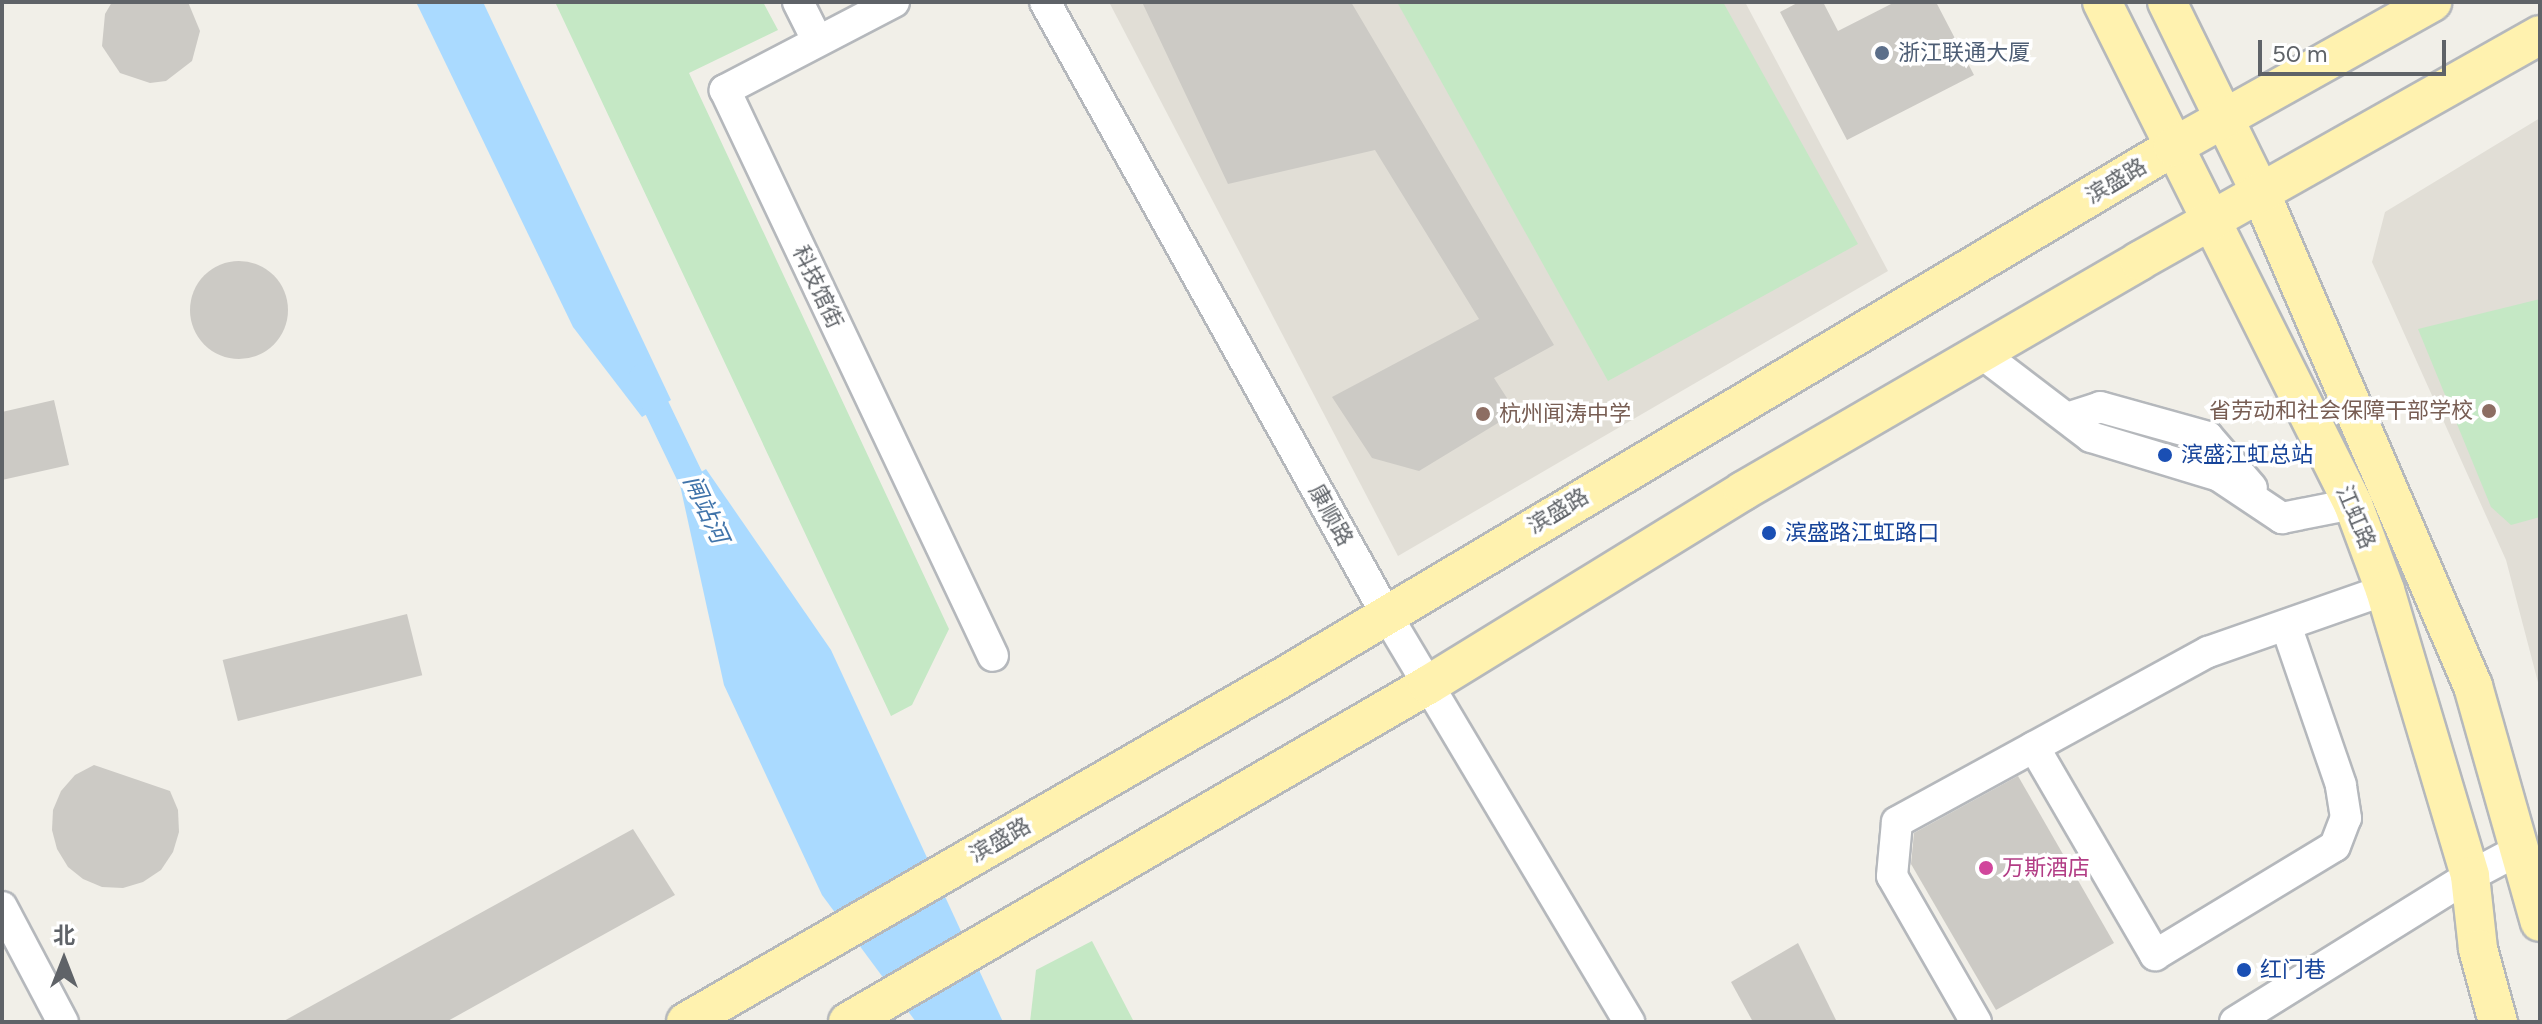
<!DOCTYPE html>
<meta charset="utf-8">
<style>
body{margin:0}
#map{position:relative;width:2542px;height:1024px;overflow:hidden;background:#f1efe8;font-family:Figtree,"Noto Sans SC",sans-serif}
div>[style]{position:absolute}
.education>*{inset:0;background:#e1ded6}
.green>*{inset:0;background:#c5e8c5}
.water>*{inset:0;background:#aadaff}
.canal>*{height:26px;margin:-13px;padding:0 13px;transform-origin:13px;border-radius:13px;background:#aadaff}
.building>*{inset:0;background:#cccac5;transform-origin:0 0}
.round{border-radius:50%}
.roads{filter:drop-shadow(2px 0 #b5b8bc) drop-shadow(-2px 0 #b5b8bc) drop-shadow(0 2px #b5b8bc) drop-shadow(0 -2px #b5b8bc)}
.minor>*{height:30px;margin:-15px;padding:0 15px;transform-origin:15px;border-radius:15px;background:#fff}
.major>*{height:38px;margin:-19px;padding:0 19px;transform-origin:19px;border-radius:19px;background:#fff2af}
.dots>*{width:22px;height:22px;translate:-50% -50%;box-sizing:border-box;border:4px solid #fff;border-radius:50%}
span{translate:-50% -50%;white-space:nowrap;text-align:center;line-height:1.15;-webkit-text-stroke:7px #fff;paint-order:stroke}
.service-label{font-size:22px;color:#4e5e75}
.left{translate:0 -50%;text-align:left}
.street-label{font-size:22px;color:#5f6368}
.education-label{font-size:22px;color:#785e54}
.right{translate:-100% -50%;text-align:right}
.transit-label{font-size:22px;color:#164399}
.hotel-label{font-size:22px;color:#b23c85}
.water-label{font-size:24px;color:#4174aa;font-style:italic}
.frame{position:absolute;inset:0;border:4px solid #5f6368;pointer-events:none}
.north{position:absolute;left:24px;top:920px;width:80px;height:80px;-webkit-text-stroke:6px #fff;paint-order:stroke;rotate:0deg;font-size:22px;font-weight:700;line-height:32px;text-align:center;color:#5f6368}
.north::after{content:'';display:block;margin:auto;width:28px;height:36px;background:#5f6368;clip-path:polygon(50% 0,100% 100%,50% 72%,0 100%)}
.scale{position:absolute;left:2258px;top:40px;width:188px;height:36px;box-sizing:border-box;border:4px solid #5f6368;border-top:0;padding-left:10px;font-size:24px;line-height:28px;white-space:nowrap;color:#5f6368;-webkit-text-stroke:6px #fff;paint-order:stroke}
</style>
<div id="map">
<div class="education">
<i style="clip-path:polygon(1109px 2px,1745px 2px,1888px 271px,1398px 556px)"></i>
<i style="clip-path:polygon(2540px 118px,2540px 690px,2506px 560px,2372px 262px,2385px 212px)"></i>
</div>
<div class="green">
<i style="clip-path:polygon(555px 2px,763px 2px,778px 30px,689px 73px,949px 629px,912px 705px,891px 716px)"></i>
<i style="clip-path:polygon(1397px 2px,1723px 2px,1858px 244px,1608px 381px)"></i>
<i style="clip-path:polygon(2540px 299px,2540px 517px,2511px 525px,2491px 507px,2418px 329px)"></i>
<i style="clip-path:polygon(1092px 941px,1134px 1022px,1030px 1022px,1036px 970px)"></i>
</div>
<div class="water">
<i style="clip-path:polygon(416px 2px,483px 2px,671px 400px,642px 417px,573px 327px)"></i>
<i style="clip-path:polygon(706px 469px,831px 650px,1003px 1022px,916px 1022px,822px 895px,724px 685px,680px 485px)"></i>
</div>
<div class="canal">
<i style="left:642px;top:377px;width:145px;rotate:64.3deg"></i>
</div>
<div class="building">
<i style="clip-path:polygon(112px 2px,188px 2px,200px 31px,192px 61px,166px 81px,150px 83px,120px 73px,102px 46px,105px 14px)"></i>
<i style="clip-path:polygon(1142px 2px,1351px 2px,1554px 345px,1494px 378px,1516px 412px,1419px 471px,1372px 458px,1332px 397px,1479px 319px,1375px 150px,1228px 184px)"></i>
<i style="clip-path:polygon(1799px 2px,1823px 2px,1838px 31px,1895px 2px,1936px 2px,1974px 75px,1847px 140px,1780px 12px)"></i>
<i class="round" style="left:190px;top:261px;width:98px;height:98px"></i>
<i style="clip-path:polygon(54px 400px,69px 465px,2px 480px,2px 412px)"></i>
<i style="left:407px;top:614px;width:63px;height:190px;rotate:76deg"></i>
<i style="clip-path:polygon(94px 765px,170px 791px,178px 810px,179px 832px,173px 852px,161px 870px,143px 882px,123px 888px,102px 887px,83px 879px,68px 867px,57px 849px,52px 830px,53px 810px,61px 791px,75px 775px)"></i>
<i style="clip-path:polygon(2018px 776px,2114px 943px,1996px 1010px,1911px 864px,1914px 833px)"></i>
<i style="clip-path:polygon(633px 829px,675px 895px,446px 1022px,282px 1022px)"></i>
<i style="clip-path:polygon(1798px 943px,1837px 1022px,1753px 1022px,1731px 982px)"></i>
</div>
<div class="roads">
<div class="minor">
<i style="left:798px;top:2px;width:42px;rotate:63.4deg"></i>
<i style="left:894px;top:2px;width:191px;rotate:152.5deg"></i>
<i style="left:725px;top:90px;width:626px;rotate:64.66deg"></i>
<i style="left:1045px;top:2px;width:701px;rotate:60.87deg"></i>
<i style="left:1386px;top:614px;width:475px;rotate:59.2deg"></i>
<i style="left:1981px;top:353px;width:138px;rotate:37.4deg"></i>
<i style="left:2091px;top:437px;width:134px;rotate:16.9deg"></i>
<i style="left:2219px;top:476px;width:76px;rotate:33.7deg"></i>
<i style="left:2282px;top:518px;width:72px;rotate:-11.2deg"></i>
<i style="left:2067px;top:418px;width:35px;rotate:-18deg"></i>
<i style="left:2100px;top:407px;width:112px;rotate:15.5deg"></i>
<i style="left:2208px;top:437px;width:67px;rotate:49.2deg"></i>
<i style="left:2034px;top:747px;width:241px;rotate:59.8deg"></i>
<i style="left:2155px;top:955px;width:210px;rotate:-31.2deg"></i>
<i style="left:2335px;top:846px;width:30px;rotate:-69deg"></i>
<i style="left:2346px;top:818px;width:33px;rotate:-99deg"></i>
<i style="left:2341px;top:785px;width:169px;rotate:-109deg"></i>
<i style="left:2px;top:907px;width:130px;rotate:62.1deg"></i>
<i style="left:1976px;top:1022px;width:168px;rotate:-119.9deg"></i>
<i style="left:1892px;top:876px;width:54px;rotate:-84.7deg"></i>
<i style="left:1897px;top:822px;width:354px;rotate:-28.7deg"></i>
<i style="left:2208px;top:652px;width:188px;rotate:-19.3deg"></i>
<i style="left:2235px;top:1022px;width:277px;rotate:-31.9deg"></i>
<i style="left:2470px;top:876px;width:58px;rotate:-27.9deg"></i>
</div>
<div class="major">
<i style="left:2102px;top:2px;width:561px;rotate:63.43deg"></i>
<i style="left:2353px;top:504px;width:92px;rotate:69.6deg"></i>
<i style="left:2385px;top:590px;width:298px;rotate:73.4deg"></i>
<i style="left:2470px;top:876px;width:73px;rotate:83.7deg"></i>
<i style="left:2478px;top:949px;width:76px;rotate:74.7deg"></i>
<i style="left:2167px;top:2px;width:212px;rotate:63.9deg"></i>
<i style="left:2260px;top:192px;width:538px;rotate:66.68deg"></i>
<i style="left:2473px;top:686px;width:245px;rotate:74.2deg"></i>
<i style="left:686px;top:1022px;width:692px;rotate:-30.01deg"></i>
<i style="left:1285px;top:676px;width:1034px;rotate:-30.78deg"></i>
<i style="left:2173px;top:147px;width:297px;rotate:-29.2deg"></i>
<i style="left:848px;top:1022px;width:671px;rotate:-30.16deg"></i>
<i style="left:1428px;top:685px;width:370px;rotate:-31.6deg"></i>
<i style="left:1743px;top:491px;width:458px;rotate:-30.1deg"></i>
<i style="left:2139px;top:261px;width:460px;rotate:-29.4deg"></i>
</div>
</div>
<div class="dots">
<i style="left:1882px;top:53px;background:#5c6f8a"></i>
<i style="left:2489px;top:411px;background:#8d6e63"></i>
<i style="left:1483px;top:414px;background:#8d6e63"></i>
<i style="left:2165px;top:455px;background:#1a4fb4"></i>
<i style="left:1769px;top:533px;background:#1a4fb4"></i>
<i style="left:1986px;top:868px;background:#d1479c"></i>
<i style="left:2244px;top:970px;background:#1a4fb4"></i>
</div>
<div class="service-label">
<span class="left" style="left:1898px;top:53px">浙江联通大厦</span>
</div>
<div class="street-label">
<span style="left:2116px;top:181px;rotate:-31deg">滨盛路</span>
<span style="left:818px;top:287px;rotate:65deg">科技馆街</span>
<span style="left:1558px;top:511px;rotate:-31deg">滨盛路</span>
<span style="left:1331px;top:515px;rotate:61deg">康顺路</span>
<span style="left:2356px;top:517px;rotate:67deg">江虹路</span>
<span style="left:1000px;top:840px;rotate:-30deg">滨盛路</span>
</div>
<div class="education-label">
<span class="right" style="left:2473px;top:411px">省劳动和社会保障干部学校</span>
<span class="left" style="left:1499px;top:414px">杭州闻涛中学</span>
</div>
<div class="transit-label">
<span class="left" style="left:2181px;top:455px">滨盛江虹总站</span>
<span class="left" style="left:1785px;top:533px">滨盛路江虹路口</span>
<span class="left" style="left:2260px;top:970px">红门巷</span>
</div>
<div class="hotel-label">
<span class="left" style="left:2002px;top:868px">万斯酒店</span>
</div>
<div class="water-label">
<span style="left:706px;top:509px;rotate:65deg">闸站河</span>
</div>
<div class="frame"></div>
<div class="north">北</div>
<div class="scale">50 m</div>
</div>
